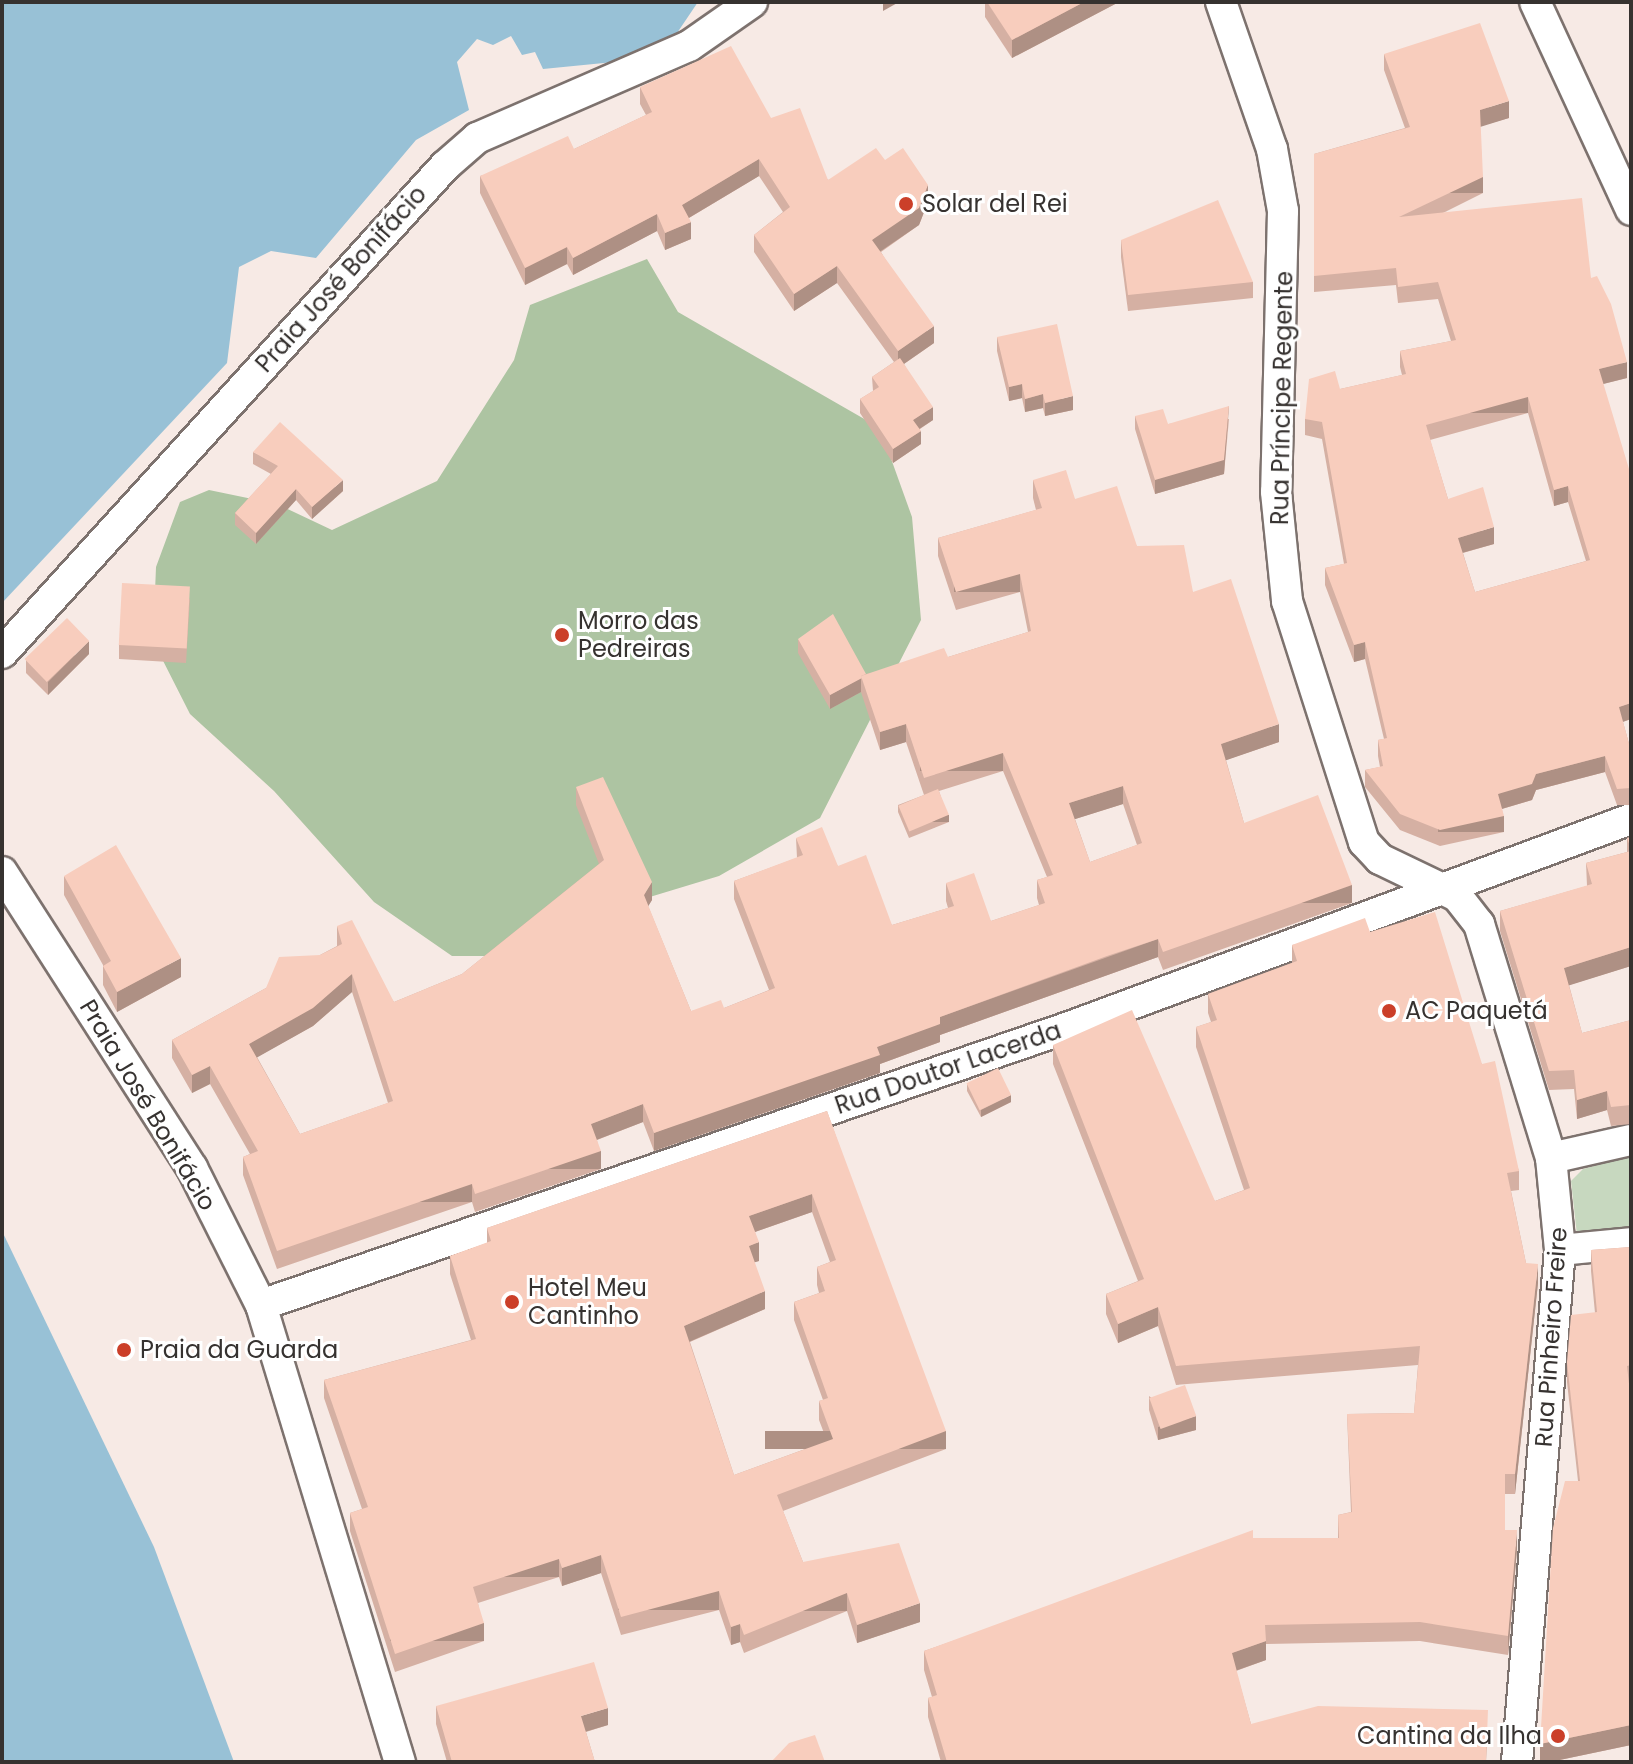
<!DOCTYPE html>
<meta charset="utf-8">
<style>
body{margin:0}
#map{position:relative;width:1633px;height:1764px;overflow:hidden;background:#f7eae5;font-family:Poppins,sans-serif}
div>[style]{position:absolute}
.green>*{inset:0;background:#c7d8bf}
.forest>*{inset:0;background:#adc4a2}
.water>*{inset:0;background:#98c1d6}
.roads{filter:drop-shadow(2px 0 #7d726e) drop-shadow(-2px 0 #7d726e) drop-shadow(0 2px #7d726e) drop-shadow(0 -2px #7d726e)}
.street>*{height:30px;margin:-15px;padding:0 15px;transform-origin:15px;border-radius:15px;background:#fff}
.wall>*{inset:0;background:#d5b0a3}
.shaded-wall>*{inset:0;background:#ae9084;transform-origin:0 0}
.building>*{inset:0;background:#f8cdbd;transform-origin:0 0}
.dots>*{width:22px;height:22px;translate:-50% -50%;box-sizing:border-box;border:4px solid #fff;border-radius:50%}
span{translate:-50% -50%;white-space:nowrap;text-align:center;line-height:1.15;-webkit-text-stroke:6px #fff;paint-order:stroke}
.poi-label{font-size:24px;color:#363230}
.left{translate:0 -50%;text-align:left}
.right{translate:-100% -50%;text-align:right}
.street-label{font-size:24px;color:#363230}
.frame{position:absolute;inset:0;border:4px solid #363230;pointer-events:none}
</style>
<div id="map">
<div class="green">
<i style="clip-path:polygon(1631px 1156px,1631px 1236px,1577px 1235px,1571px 1181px,1583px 1169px)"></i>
</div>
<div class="forest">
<i style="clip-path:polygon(647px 259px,678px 312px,880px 428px,912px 517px,921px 620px,820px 818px,719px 876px,630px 903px,515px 956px,452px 956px,374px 902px,274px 791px,190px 714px,153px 641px,156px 567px,180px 502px,209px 490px,277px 504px,332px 530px,437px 481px,514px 360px,530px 305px)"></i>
</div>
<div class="water">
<i style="clip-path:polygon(2px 2px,698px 2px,675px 36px,614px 62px,543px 69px,535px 52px,522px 55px,511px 36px,493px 45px,477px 39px,457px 62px,469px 110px,416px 140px,316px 258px,271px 251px,239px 267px,227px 363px,2px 603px)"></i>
<i style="clip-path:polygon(2px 1231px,154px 1547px,234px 1762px,2px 1762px)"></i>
</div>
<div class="roads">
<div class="street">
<i style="left:1221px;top:2px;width:156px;rotate:70.9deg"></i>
<i style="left:1272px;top:149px;width:63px;rotate:79.9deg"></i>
<i style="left:1283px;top:211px;width:281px;rotate:91.4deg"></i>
<i style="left:1276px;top:492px;width:110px;rotate:84.2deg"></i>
<i style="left:1287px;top:601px;width:253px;rotate:72.3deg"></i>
<i style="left:1364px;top:842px;width:23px;rotate:47deg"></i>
<i style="left:1380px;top:859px;width:85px;rotate:25.7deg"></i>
<i style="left:1457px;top:896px;width:36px;rotate:52deg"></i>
<i style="left:1479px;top:924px;width:245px;rotate:72.9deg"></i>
<i style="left:1551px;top:1158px;width:92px;rotate:84.4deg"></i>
<i style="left:1560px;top:1250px;width:514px;rotate:94.8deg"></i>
<i style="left:1535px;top:2px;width:229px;rotate:65.2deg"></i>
<i style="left:2px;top:653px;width:658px;rotate:-47.71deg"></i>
<i style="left:445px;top:166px;width:43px;rotate:-41.2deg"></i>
<i style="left:477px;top:138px;width:231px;rotate:-23.5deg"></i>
<i style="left:689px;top:46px;width:77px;rotate:-34.9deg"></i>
<i style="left:2px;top:872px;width:352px;rotate:57.3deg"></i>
<i style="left:192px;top:1168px;width:153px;rotate:63.3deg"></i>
<i style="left:261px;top:1305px;width:478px;rotate:73.1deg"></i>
<i style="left:1551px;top:1158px;width:82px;rotate:-12.7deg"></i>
<i style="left:1560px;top:1250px;width:71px;rotate:-5.6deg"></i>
<i style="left:261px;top:1305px;width:858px;rotate:-18.98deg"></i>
<i style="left:1072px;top:1026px;width:596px;rotate:-20.32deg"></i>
</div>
</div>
<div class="wall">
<i style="clip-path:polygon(985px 2px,1119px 2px,1012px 58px,985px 17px)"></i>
<i style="clip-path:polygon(evenodd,1384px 54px,1509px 118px,1480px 126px,1483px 193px,1443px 213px,1591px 278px,1627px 378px,1603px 384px,1631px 719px,1623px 722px,1631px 751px,1631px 805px,1617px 805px,1605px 772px,1536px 790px,1532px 800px,1502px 809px,1504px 832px,1440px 846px,1400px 830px,1365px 787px,1365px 770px,1380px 767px,1378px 756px,1378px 740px,1384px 739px,1365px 659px,1354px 662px,1325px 585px,1325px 568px,1344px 564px,1322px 439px,1305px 435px,1305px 419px,1340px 389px,1402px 375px,1400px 367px,1400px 351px,1451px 341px,1438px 299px,1398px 303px,1396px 285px,1314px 292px,1314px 154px,1405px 128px,1384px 70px,1384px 54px,1528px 413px,1554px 506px,1568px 502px,1586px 561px,1475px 592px,1463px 553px,1494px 544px,1448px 499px,1430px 440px,1528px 413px)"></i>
<i style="clip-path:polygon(640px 87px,771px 118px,828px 180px,885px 160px,928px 202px,919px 225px,881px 252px,934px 343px,904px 364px,933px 420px,920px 429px,921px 444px,893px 463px,860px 413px,860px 399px,873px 391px,872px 377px,894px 362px,837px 283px,794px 311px,754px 252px,754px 235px,783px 212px,759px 176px,689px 218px,691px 239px,665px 250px,657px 231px,573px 275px,567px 264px,525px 285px,480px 193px,480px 176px,574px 149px,646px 115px,640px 104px)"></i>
<i style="clip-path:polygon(1121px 240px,1253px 282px,1253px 298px,1128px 311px,1121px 257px)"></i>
<i style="clip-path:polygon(997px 337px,1073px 410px,1045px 416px,1043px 408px,1025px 412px,1022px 398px,1009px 401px,997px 351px)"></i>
<i style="clip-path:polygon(1135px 416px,1168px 424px,1229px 419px,1224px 474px,1155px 494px,1135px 429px)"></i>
<i style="clip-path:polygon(253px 452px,343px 491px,312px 519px,296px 500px,256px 544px,235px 525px,235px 513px,271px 474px,253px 464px)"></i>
<i style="clip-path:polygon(evenodd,1033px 480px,1075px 499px,1137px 546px,1193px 592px,1279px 742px,1226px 760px,1244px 823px,1352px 903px,1163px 970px,1158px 957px,940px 1035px,940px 1042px,880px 1064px,880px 1073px,654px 1151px,643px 1122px,597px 1140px,601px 1169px,475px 1212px,472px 1202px,277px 1269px,243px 1175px,243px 1157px,250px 1154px,210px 1084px,192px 1093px,172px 1058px,172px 1040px,266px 988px,320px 955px,337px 946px,337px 926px,394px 1002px,462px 974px,599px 864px,576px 805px,576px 787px,652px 900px,648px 906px,691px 1011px,724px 1008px,769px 990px,734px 899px,734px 881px,797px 858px,796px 838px,838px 866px,892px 925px,948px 908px,946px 901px,946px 883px,991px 921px,1039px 905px,1037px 898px,1037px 880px,1047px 877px,1003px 771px,939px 791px,949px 822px,909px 838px,898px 812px,898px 805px,924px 795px,906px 742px,880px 750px,861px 692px,830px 709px,798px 653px,798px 639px,866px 674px,948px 657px,1028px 632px,1020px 592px,956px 610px,938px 556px,938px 538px,1036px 510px,1033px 498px,1033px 480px,1123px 804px,1137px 845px,1090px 862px,1075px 819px,1123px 804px,1033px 480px,352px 992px,388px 1103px,300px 1134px,257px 1057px,313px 1026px,352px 992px)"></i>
<i style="clip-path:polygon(190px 599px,186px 663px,119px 659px,119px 645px)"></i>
<i style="clip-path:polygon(89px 654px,48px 695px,26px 673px,26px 660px)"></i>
<i style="clip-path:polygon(1631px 837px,1631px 966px,1569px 985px,1582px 1033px,1631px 1020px,1631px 1124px,1611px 1126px,1607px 1110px,1577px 1119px,1574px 1089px,1549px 1090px,1500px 931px,1500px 911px,1587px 886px,1586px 863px,1627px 852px,1627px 838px)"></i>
<i style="clip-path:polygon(64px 876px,181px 977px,117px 1012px,103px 985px,103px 965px,64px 895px)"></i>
<i style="clip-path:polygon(1370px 932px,1482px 1064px,1519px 1171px,1519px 1190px,1511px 1191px,1526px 1263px,1538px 1283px,1515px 1494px,1505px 1494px,1505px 1530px,1517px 1549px,1508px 1655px,1420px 1641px,1266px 1644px,1266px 1660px,1236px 1671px,1251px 1724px,1488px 1729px,1486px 1762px,941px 1762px,928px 1717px,928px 1698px,932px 1697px,924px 1670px,924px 1651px,1253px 1538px,1338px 1538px,1338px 1515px,1351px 1512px,1347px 1414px,1414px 1413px,1418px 1365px,1176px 1385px,1158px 1326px,1118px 1343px,1106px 1314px,1106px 1294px,1138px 1281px,1053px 1064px,1053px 1045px,1215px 1201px,1244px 1190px,1196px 1047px,1196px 1027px,1211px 1022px,1208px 1013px,1208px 994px,1292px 963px,1292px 945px)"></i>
<i style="clip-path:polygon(967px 1084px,1011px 1102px,981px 1117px,967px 1091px)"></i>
<i style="clip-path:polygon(evenodd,827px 1111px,946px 1449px,783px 1511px,803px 1562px,920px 1622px,857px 1643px,847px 1611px,744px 1653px,740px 1642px,731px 1645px,719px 1610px,621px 1635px,601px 1573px,562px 1586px,559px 1577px,478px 1603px,484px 1641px,395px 1672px,350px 1531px,350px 1513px,362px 1509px,324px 1398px,324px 1380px,471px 1340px,450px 1274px,450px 1256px,487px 1243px,487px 1228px,827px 1111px,812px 1212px,830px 1262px,817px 1267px,817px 1285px,819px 1293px,794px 1302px,794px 1320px,823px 1400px,819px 1401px,819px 1420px,827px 1441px,734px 1475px,690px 1342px,765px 1309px,754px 1262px,759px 1261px,755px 1232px,812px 1212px)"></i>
<i style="clip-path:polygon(1631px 1247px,1631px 1386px,1629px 1386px,1631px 1401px,1631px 1745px,1550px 1762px,1540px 1762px,1578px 1481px,1567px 1382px,1567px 1362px,1595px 1313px,1591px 1271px,1591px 1250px)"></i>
<i style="clip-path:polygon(1149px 1396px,1196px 1430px,1158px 1440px,1149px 1410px)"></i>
<i style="clip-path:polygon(436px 1706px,608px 1725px,586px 1732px,595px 1762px,447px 1762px,436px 1724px)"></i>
</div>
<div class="shaded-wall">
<i style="clip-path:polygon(887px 2px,899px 2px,883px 11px,883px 4px)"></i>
<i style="clip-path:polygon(1084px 2px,1119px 2px,1012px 58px,1012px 40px)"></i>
<i style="clip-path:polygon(1509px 101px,1509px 118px,1480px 127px,1480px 110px)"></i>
<i style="clip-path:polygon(759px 159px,759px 176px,682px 222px,682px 205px)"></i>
<i style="left:1483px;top:177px;width:16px;height:93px;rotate:90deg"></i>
<i style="clip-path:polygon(928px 185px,928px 202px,919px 225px,872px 257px,872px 240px)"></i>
<i style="clip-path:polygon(657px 214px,657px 231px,573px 275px,573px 258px)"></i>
<i style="clip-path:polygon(691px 222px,691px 239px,665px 250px,665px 233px)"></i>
<i style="clip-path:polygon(567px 247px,567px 264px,525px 285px,525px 268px)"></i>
<i style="clip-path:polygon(837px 266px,837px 283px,794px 311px,794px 294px)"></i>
<i style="clip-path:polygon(934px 326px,934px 343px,898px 368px,898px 351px)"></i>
<i style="clip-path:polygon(1627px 362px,1627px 378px,1599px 385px,1599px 369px)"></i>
<i style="clip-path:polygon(1022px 384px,1022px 398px,1009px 401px,1009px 387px)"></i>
<i style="clip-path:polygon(1043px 394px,1043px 408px,1025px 412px,1025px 399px)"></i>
<i style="clip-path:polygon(1073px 396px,1073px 410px,1045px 416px,1045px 403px)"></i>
<i style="left:1528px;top:397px;width:16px;height:106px;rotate:90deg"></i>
<i style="clip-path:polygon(1229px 406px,1224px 474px,1155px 494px,1155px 480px)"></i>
<i style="clip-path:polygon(933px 407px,933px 420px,913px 433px,913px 420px)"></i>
<i style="clip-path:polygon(921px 431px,921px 444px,893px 463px,893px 449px)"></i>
<i style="clip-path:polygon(343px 480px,343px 491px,312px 519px,312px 507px)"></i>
<i style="clip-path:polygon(1568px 486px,1568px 502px,1554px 506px,1554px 490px)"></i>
<i style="clip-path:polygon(296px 489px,296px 500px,256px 544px,256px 533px)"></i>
<i style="clip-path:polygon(1494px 527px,1494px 544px,1458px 554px,1458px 538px)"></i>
<i style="left:1020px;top:574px;width:18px;height:66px;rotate:90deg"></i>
<i style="clip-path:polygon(89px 641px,89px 654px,48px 695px,48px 682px)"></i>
<i style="clip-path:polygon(1365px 642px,1365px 659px,1354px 662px,1354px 645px)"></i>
<i style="clip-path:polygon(861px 678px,861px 692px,830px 709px,830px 695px)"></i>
<i style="clip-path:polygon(1631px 703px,1631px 719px,1619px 723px,1619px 707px)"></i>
<i style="clip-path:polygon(906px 724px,906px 742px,880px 750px,880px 732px)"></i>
<i style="clip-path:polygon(1279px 724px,1279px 742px,1221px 762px,1221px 744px)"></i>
<i style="left:1003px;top:753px;width:18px;height:83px;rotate:90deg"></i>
<i style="clip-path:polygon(1605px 756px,1605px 772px,1536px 790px,1532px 800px,1498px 810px,1498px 794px,1536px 774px)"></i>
<i style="clip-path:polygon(1123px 786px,1123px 804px,1069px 821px,1069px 803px)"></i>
<i style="left:949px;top:815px;width:7px;height:43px;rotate:90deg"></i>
<i style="left:1504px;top:816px;width:16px;height:66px;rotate:90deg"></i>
<i style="clip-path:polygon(652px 882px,652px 900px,644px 913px,644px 895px)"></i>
<i style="left:1352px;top:885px;width:18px;height:201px;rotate:90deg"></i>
<i style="clip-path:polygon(1158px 939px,1158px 957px,940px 1035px,940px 1042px,880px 1064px,880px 1073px,654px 1151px,654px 1133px,877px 1047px,940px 1017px)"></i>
<i style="clip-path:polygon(1631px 947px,1631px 966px,1564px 987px,1564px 968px)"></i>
<i style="clip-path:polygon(181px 958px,181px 977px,117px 1012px,117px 992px)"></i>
<i style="clip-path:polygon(352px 974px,352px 992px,313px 1026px,249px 1062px,249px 1044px)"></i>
<i style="clip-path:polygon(210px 1066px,210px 1084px,192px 1093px,192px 1075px)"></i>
<i style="clip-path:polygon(1607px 1091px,1607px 1110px,1577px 1119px,1577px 1100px)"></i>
<i style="clip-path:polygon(1011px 1095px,1011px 1102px,981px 1117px,981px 1110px)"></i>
<i style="clip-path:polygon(643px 1104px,643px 1122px,591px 1142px,591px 1124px)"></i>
<i style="left:601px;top:1151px;width:18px;height:133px;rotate:90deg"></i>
<i style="left:472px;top:1184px;width:18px;height:206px;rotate:90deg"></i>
<i style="clip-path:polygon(812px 1194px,812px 1212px,749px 1234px,749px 1216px)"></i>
<i style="clip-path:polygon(759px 1242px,759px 1261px,749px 1264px,749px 1246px)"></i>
<i style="clip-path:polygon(1538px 1264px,1538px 1283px,1515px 1494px,1515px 1474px)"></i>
<i style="clip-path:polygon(765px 1291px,765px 1309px,684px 1344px,684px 1326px)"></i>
<i style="clip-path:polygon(1158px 1307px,1158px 1326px,1118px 1343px,1118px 1324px)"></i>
<i style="clip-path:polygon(1196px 1416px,1196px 1430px,1158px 1440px,1158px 1427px)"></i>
<i style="left:946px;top:1431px;width:18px;height:181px;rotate:90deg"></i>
<i style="clip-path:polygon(1517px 1530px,1517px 1549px,1508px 1655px,1508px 1636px)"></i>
<i style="clip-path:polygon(601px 1555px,601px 1573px,562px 1586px,562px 1568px)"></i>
<i style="left:559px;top:1559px;width:18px;height:90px;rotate:90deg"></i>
<i style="left:719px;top:1591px;width:19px;height:101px;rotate:90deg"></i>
<i style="left:847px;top:1593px;width:18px;height:111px;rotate:90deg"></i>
<i style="clip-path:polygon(920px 1603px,920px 1622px,857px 1643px,857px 1625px)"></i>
<i style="left:484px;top:1623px;width:18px;height:94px;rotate:90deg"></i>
<i style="clip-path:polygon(740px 1624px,740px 1642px,731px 1645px,731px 1627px)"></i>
<i style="clip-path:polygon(1266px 1641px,1266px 1660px,1232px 1672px,1232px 1653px)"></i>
<i style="clip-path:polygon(608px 1708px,608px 1725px,581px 1733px,581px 1716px)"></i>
<i style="clip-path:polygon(1631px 1725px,1631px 1745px,1550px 1762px,1540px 1762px,1540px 1744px)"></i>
</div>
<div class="building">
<i style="clip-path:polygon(987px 2px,1084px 2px,1012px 40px)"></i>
<i style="clip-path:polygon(evenodd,1480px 23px,1509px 101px,1480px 110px,1483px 177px,1399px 217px,1582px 198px,1591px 278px,1597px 276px,1611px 304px,1627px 362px,1599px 369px,1629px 469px,1631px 468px,1631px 703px,1619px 707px,1631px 751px,1631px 788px,1617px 789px,1605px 756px,1536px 774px,1532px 784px,1498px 794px,1504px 816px,1440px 830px,1400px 814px,1365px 770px,1383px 766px,1378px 740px,1387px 738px,1365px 642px,1354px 645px,1325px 568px,1347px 563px,1322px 422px,1305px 419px,1309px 379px,1335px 371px,1340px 389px,1406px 374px,1400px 351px,1456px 340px,1438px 282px,1398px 287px,1396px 268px,1314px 276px,1314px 154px,1410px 127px,1384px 54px,1480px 23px,1528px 397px,1554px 490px,1568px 486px,1590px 560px,1475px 592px,1458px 538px,1494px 527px,1483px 487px,1448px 499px,1426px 425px,1528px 397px)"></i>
<i style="clip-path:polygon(731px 46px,771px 118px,800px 108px,828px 180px,876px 148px,885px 160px,903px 148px,928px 185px,919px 208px,872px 240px,934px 326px,898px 351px,837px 266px,794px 294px,754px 235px,790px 207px,759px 159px,682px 205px,691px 222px,665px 233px,657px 214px,573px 258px,567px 247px,525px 268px,480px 176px,568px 136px,574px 149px,652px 112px,640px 87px)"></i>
<i style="clip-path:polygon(1218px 200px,1253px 282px,1128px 295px,1121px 240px)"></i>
<i style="clip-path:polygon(1057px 324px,1073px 396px,1045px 403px,1043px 394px,1025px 399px,1022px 384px,1009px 387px,997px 337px)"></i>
<i style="clip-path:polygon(900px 358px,933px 407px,913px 420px,921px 431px,893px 449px,860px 399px,879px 387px,872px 377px)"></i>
<i style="clip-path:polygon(1229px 406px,1224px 460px,1155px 480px,1135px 416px,1163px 409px,1168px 424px)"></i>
<i style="clip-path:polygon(280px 422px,343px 480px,312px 507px,296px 489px,256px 533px,235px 513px,278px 466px,253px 452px)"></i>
<i style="clip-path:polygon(evenodd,1066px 470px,1075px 499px,1117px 486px,1137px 546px,1184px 545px,1193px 592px,1231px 579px,1279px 724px,1221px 744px,1244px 823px,1318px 795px,1352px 885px,1163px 952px,1158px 939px,1107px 956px,940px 1017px,940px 1024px,877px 1047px,880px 1055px,654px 1133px,643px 1104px,591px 1124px,601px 1151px,475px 1194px,472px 1184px,277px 1251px,243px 1157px,258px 1151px,210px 1066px,192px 1075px,172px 1040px,266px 988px,279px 957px,320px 955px,342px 944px,337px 926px,352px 920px,394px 1002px,462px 974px,604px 860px,576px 787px,603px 777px,652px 882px,644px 895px,691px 1011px,721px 1000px,724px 1008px,775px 988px,734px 881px,803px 855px,796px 838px,822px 827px,838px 866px,866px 855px,892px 925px,954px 906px,946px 883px,974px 873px,991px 921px,1045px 903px,1037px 880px,1053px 875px,1003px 753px,924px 778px,906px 724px,880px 732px,861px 676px,944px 648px,948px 657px,1031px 631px,1020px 574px,956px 592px,938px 538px,1042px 508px,1033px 480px,1066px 470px,1123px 786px,1142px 843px,1090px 862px,1069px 803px,1123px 786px,1066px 470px,352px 974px,393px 1101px,300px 1134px,249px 1044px,313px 1008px,352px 974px)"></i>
<i style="left:122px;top:583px;width:68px;height:62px;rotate:3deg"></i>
<i style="clip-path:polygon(833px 614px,866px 674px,861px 676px,862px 678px,830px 695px,798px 639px)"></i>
<i style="left:67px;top:618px;width:32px;height:59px;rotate:46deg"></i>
<i style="left:938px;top:789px;width:28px;height:43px;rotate:67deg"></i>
<i style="clip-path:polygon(1631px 837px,1631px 849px,1627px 838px)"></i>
<i style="clip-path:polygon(116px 845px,181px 958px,117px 992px,103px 966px,111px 961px,64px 876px)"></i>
<i style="clip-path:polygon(1631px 851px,1631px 947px,1564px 968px,1582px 1033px,1631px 1020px,1631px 1105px,1611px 1107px,1607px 1091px,1577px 1100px,1574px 1070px,1549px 1071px,1500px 911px,1592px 884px,1586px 863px)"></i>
<i style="clip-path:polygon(1435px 912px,1482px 1064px,1495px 1061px,1519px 1171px,1507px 1173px,1526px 1263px,1538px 1264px,1515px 1474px,1505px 1474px,1505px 1530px,1517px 1530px,1508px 1636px,1420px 1622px,1265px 1625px,1266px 1641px,1232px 1653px,1251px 1724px,1318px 1706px,1488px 1710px,1486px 1761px,1480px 1762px,947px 1762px,928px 1698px,937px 1695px,924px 1651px,1253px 1530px,1253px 1538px,1339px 1538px,1338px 1515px,1352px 1512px,1347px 1414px,1414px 1413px,1420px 1346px,1176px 1366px,1158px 1307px,1118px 1324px,1106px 1294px,1144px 1279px,1053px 1045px,1132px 1010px,1215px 1201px,1250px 1188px,1196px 1027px,1217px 1020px,1208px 994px,1297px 961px,1292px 945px,1365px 918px,1370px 932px)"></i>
<i style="left:998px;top:1068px;width:30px;height:35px;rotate:64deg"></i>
<i style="clip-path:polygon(evenodd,827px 1111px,946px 1431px,777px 1495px,803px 1562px,899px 1543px,920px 1603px,857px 1625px,847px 1593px,744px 1635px,740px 1624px,731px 1627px,719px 1591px,621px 1617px,601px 1555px,562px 1568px,559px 1559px,473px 1587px,484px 1623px,395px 1654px,350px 1513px,368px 1507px,324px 1380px,476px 1339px,450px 1256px,491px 1241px,487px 1228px,827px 1111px,812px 1194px,836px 1260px,817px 1267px,825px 1291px,794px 1302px,828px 1398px,819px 1401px,833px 1439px,734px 1475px,684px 1326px,765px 1291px,749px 1246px,759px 1242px,749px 1216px,812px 1194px)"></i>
<i style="clip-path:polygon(1631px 1247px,1631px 1365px,1627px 1366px,1631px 1401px,1631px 1725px,1540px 1744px,1553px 1528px,1565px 1481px,1580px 1481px,1567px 1362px,1571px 1315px,1597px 1312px,1591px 1250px)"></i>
<i style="left:1185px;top:1385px;width:33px;height:38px;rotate:70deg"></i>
<i style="clip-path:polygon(594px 1662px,608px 1708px,581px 1716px,595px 1762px,452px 1762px,436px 1706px)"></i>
<i style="clip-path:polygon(815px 1735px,825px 1762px,771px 1762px,789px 1743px)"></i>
</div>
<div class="dots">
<i style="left:906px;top:204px;background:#cb3f29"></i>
<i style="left:562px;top:635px;background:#cb3f29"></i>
<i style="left:1389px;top:1011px;background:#cb3f29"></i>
<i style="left:512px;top:1302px;background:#cb3f29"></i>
<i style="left:124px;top:1350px;background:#cb3f29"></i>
<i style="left:1558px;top:1736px;background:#cb3f29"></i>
</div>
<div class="poi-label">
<span class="left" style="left:922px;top:204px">Solar del Rei</span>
<span class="left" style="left:578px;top:635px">Morro das<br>Pedreiras</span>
<span class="left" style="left:1405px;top:1011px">AC Paquetá</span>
<span class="left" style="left:528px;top:1302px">Hotel Meu<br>Cantinho</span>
<span class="left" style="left:140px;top:1350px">Praia da Guarda</span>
<span class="right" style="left:1542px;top:1736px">Cantina da Ilha</span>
</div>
<div class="street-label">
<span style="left:341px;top:279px;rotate:-48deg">Praia José Bonifácio</span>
<span style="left:1282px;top:398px;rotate:-89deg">Rua Príncipe Regente</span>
<span style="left:948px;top:1068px;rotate:-19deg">Rua Doutor Lacerda</span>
<span style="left:148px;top:1105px;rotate:59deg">Praia José Bonifácio</span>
<span style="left:1551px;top:1337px;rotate:-86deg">Rua Pinheiro Freire</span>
</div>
<div class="frame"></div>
</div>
